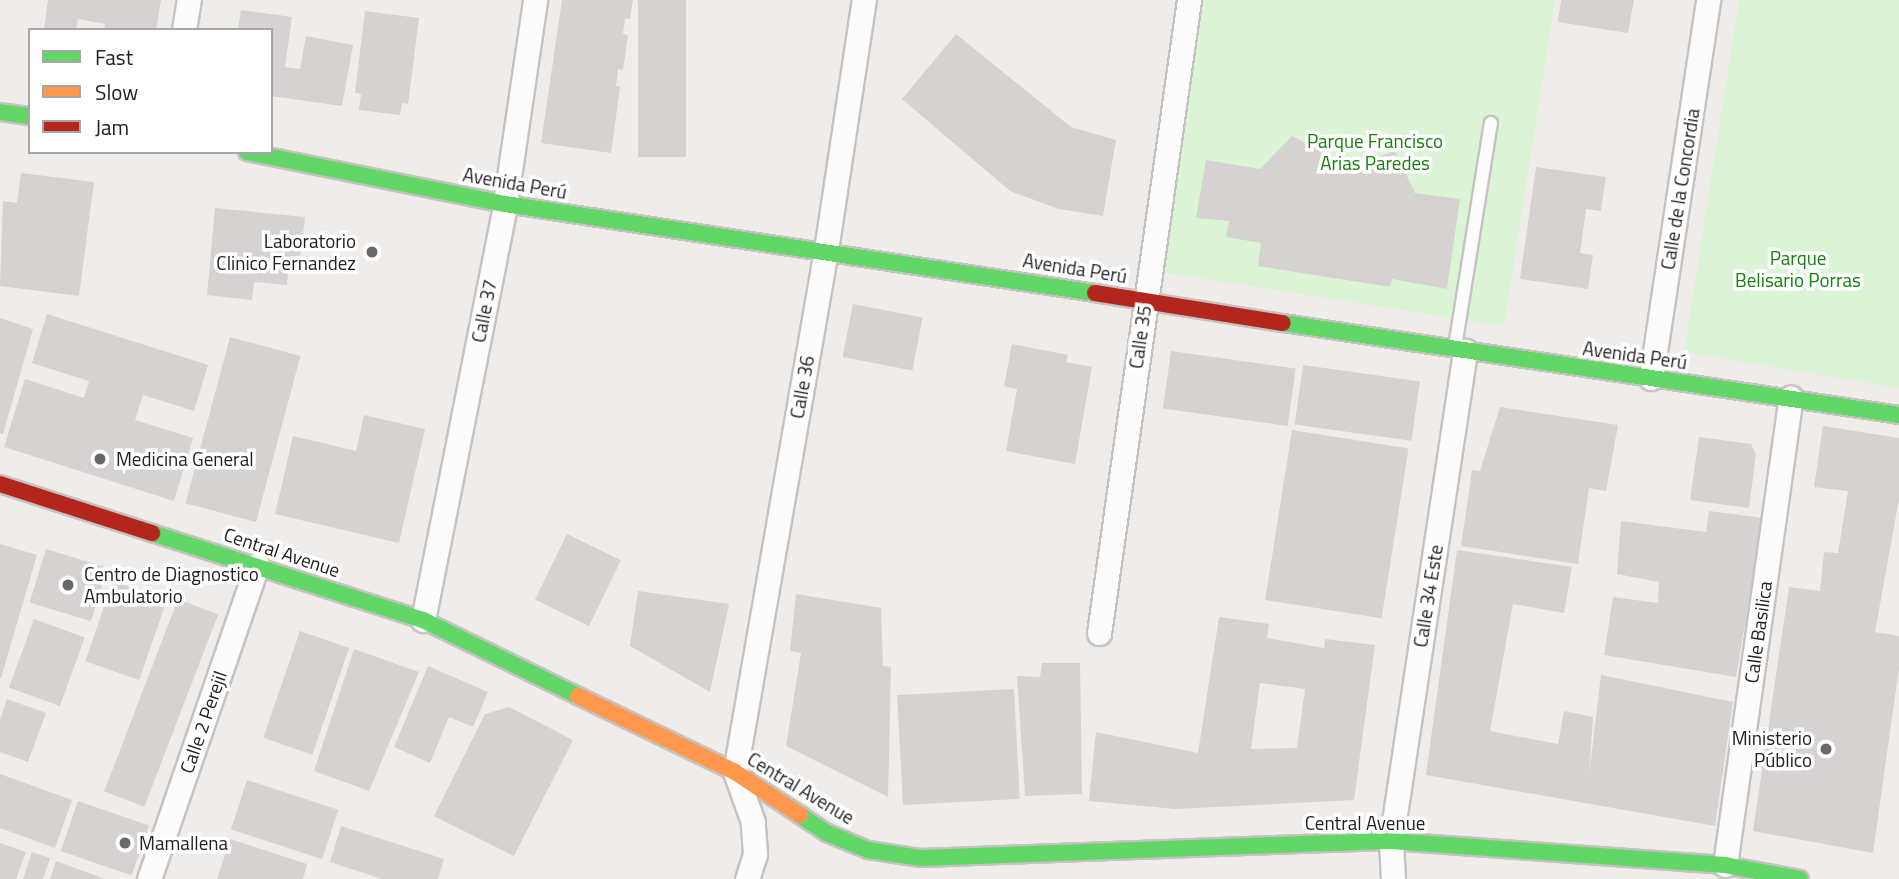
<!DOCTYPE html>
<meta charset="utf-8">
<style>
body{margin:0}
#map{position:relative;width:1899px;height:879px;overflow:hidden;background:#efecea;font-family:"Titillium Web",sans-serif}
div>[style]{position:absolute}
.park>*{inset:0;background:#dbf4d6}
.building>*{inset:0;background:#d6d2d1;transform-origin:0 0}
.roads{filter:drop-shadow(2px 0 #c5c3c2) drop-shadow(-2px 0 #c5c3c2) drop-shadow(0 2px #c5c3c2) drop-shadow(0 -2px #c5c3c2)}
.lane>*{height:12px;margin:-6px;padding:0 6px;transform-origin:6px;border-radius:6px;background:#fdfcfc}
.street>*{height:23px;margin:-11.5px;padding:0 11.5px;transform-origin:11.5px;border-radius:11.5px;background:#fdfcfc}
.fast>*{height:16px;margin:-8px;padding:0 8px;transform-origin:8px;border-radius:8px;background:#63d668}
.slow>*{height:16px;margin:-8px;padding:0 8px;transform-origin:8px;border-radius:8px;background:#ff974d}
.jam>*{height:16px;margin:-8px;padding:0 8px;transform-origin:8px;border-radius:8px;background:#b3261e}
.dots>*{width:19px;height:19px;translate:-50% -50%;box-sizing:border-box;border:4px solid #fff;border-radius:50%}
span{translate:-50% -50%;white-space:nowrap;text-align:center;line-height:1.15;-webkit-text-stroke:7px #fff;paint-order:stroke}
.park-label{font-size:19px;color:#15810c}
.street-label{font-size:19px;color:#212121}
.poi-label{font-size:19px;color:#212121}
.right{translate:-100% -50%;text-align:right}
.left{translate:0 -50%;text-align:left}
.legend{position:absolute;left:28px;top:28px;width:245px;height:126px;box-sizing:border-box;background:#fff;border:2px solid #a6a6a6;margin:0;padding:9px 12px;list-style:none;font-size:21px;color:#212121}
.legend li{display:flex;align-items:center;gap:14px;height:35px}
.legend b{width:35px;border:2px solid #a6a6a6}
</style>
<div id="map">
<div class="park">
<i style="clip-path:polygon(1197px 0,1555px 0,1504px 326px,1155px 271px)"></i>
<i style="clip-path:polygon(1739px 0,1899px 0,1899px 388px,1684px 352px)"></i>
</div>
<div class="building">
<i style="clip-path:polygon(48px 0,161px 0,156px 30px,104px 30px,105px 24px,78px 19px,76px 30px,44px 30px)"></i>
<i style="clip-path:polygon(562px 0,633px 0,630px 19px,625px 18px,623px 34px,628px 35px,623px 70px,618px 69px,616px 86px,620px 87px,611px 153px,541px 143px)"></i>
<i style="left:638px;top:0;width:48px;height:157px"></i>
<i style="clip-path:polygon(1561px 0,1634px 0,1628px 33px,1558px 22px)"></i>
<i style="clip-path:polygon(241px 10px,292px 17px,285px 67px,300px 69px,306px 36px,353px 45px,342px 106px,271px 96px,271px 30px,238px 30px)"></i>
<i style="clip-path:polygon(365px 11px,419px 18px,408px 104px,402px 103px,400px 115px,359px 110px,361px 94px,355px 93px)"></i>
<i style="clip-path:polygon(956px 34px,1071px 127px,1116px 140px,1103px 216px,1059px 209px,1010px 191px,902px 99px)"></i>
<i style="clip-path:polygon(1292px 136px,1327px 155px,1342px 158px,1377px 157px,1395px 151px,1415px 193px,1460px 199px,1447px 289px,1392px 279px,1390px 287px,1258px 266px,1261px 243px,1226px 237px,1229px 221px,1196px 218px,1206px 160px,1260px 169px)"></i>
<i style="clip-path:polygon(1536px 167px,1606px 177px,1601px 211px,1586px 209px,1580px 253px,1593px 255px,1588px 289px,1520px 279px)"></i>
<i style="clip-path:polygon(21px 173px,94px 182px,79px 296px,0 286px,3px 201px,17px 203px)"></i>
<i style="clip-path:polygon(215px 208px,305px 217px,300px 260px,289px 259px,287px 285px,254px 282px,252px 300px,207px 295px)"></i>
<i style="left:853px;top:304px;width:71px;height:54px;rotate:11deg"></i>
<i style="clip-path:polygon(47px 314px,208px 365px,194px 411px,143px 395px,135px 420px,193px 438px,174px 501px,4px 447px,25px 379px,84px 398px,89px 381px,32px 363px)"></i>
<i style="clip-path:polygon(0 318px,33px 329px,3px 434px,0 433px)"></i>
<i style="left:230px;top:337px;width:73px;height:172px;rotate:15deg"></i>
<i style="clip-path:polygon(1012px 344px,1068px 355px,1066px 362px,1092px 367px,1075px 464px,1006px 451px,1017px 389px,1004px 386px)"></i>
<i style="left:1171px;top:351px;width:126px;height:58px;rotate:8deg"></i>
<i style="left:1303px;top:365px;width:118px;height:60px;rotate:8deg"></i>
<i style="clip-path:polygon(1500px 407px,1618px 425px,1606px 491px,1589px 488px,1578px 564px,1461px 546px,1472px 470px,1480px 471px)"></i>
<i style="clip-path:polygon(364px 415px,425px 429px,399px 543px,275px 514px,293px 436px,356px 451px)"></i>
<i style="clip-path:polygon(1823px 426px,1899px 438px,1899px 499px,1875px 632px,1899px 636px,1899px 668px,1873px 853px,1753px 831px,1789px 587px,1820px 591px,1824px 552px,1838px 553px,1848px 491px,1814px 487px)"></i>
<i style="left:1292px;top:430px;width:118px;height:172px;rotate:9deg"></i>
<i style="clip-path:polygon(1699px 437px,1751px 444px,1756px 454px,1749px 508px,1690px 500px)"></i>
<i style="clip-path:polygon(1709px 511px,1763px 518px,1736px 677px,1604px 655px,1613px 597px,1658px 603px,1659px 582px,1617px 574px,1621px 521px,1706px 532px)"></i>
<i style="left:567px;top:534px;width:60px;height:73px;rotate:26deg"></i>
<i style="clip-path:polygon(0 544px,37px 555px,1px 678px,0 678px)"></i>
<i style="left:46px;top:549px;width:64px;height:56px;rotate:17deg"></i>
<i style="clip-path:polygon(1457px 550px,1572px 567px,1564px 613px,1513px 604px,1490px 731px,1558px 744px,1564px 711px,1593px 717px,1589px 775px,1601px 675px,1733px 702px,1715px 826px,1426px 775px)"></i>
<i style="left:113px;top:581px;width:57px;height:85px;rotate:19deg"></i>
<i style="clip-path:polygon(638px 591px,729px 604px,710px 692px,630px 646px)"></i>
<i style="clip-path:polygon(796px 594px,881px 608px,883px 666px,891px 667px,888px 797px,786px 746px,801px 653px,790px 651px)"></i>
<i style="left:178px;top:599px;width:43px;height:206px;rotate:21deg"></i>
<i style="clip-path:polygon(evenodd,1219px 617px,1269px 624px,1267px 638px,1324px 648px,1325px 639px,1375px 645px,1354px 800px,1176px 809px,1089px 801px,1096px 732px,1198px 753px,1219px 617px,1260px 683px,1305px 689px,1297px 748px,1251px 749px,1260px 683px)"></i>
<i style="left:34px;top:619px;width:54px;height:73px;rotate:20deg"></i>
<i style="left:300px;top:631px;width:52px;height:113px;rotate:19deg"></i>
<i style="clip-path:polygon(354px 649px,419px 672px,369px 791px,314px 771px)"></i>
<i style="clip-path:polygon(1042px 663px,1080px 663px,1082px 794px,1025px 796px,1017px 676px,1040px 677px)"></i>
<i style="clip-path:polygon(428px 666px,488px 692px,473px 727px,449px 717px,430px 763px,394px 747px)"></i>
<i style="left:1014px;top:689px;width:110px;height:117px;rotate:87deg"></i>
<i style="clip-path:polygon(7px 699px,46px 713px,28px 762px,0 752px,0 720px)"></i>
<i style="clip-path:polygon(509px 707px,573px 740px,514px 856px,434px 816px,485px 714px)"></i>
<i style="clip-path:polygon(0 774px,72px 800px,55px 848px,0 828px)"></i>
<i style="left:247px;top:780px;width:96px;height:52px;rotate:18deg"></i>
<i style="left:78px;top:801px;width:75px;height:53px;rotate:19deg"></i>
<i style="clip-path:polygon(341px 826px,444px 859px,438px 879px,382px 879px,330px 862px)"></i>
<i style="clip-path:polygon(230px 839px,307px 864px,303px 879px,217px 879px)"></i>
<i style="clip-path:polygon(0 843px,26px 852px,16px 879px,0 879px)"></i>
<i style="clip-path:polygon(32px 852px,50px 858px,43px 879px,23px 879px)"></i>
<i style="clip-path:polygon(56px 861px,105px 879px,50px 879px)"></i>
</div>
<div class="roads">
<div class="lane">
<i style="left:1455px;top:347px;width:227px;rotate:-80.9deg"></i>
</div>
<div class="street">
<i style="left:184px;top:30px;width:30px;rotate:-81deg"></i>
<i style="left:1651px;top:378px;width:382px;rotate:-81.4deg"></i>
<i style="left:423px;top:620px;width:424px;rotate:-78.8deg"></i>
<i style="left:505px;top:204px;width:206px;rotate:-81.6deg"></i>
<i style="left:1099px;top:633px;width:639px;rotate:-81.91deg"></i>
<i style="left:1725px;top:865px;width:472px;rotate:-82deg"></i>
<i style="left:149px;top:879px;width:332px;rotate:-71deg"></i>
<i style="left:747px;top:879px;width:26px;rotate:-72deg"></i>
<i style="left:755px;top:854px;width:32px;rotate:-94deg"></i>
<i style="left:753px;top:822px;width:53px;rotate:-109.8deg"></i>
<i style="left:735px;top:772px;width:530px;rotate:-80.11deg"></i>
<i style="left:826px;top:250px;width:253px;rotate:-81.4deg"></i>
<i style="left:1393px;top:879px;width:38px;rotate:-93deg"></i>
<i style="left:1391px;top:841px;width:496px;rotate:-81.4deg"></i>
</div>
<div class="fast">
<i style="left:0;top:112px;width:30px;rotate:8deg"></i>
<i style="left:247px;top:152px;width:263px;rotate:11.4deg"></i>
<i style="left:505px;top:204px;width:597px;rotate:8.58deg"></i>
<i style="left:1283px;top:323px;width:623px;rotate:8.49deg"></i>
<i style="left:152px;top:533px;width:285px;rotate:17.8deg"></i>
<i style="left:423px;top:620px;width:173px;rotate:26.1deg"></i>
<i style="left:800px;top:815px;width:32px;rotate:34deg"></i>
<i style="left:827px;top:833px;width:44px;rotate:22.5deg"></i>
<i style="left:868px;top:850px;width:54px;rotate:8.6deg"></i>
<i style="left:921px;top:858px;width:470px;rotate:-2.1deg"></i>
<i style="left:1391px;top:841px;width:335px;rotate:4.1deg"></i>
<i style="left:1725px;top:865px;width:76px;rotate:10.6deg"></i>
</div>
<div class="slow">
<i style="left:578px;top:696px;width:174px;rotate:25.8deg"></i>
<i style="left:735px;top:772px;width:78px;rotate:33.5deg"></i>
</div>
<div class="jam">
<i style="left:1095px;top:293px;width:190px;rotate:9.1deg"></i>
<i style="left:0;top:484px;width:160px;rotate:17.9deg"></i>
</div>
</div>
<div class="dots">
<i style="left:372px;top:252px;background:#696867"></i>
<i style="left:100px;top:459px;background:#696867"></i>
<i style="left:68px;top:585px;background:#696867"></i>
<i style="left:1826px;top:749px;background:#696867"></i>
<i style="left:125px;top:843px;background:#696867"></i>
</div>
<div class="park-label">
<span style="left:1375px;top:152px">Parque Francisco<br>Arias Paredes</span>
<span style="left:1798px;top:269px">Parque<br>Belisario Porras</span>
</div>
<div class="street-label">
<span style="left:515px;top:183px;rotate:10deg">Avenida Perú</span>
<span style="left:1680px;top:189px;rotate:-81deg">Calle de la Concordia</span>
<span style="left:1075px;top:268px;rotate:9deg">Avenida Perú</span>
<span style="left:484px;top:311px;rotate:-79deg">Calle 37</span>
<span style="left:1140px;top:337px;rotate:-82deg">Calle 35</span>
<span style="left:1635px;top:355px;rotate:8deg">Avenida Perú</span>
<span style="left:802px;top:387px;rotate:-80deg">Calle 36</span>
<span style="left:282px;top:552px;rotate:18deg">Central Avenue</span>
<span style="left:1428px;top:596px;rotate:-81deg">Calle 34 Este</span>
<span style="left:1758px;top:632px;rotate:-82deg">Calle Basilica</span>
<span style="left:203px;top:722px;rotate:-71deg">Calle 2 Perejil</span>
<span style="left:801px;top:788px;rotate:31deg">Central Avenue</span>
<span style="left:1365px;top:823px">Central Avenue</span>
</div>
<div class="poi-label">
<span class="right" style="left:356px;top:252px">Laboratorio<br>Clinico Fernandez</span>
<span class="left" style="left:116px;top:459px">Medicina General</span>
<span class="left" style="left:84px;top:585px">Centro de Diagnostico<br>Ambulatorio</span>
<span class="right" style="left:1812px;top:749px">Ministerio<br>Público</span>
<span class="left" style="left:139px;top:843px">Mamallena</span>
</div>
<ul class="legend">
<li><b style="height:9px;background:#63d668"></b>Fast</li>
<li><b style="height:9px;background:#ff974d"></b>Slow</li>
<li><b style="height:9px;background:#b3261e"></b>Jam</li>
</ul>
</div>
